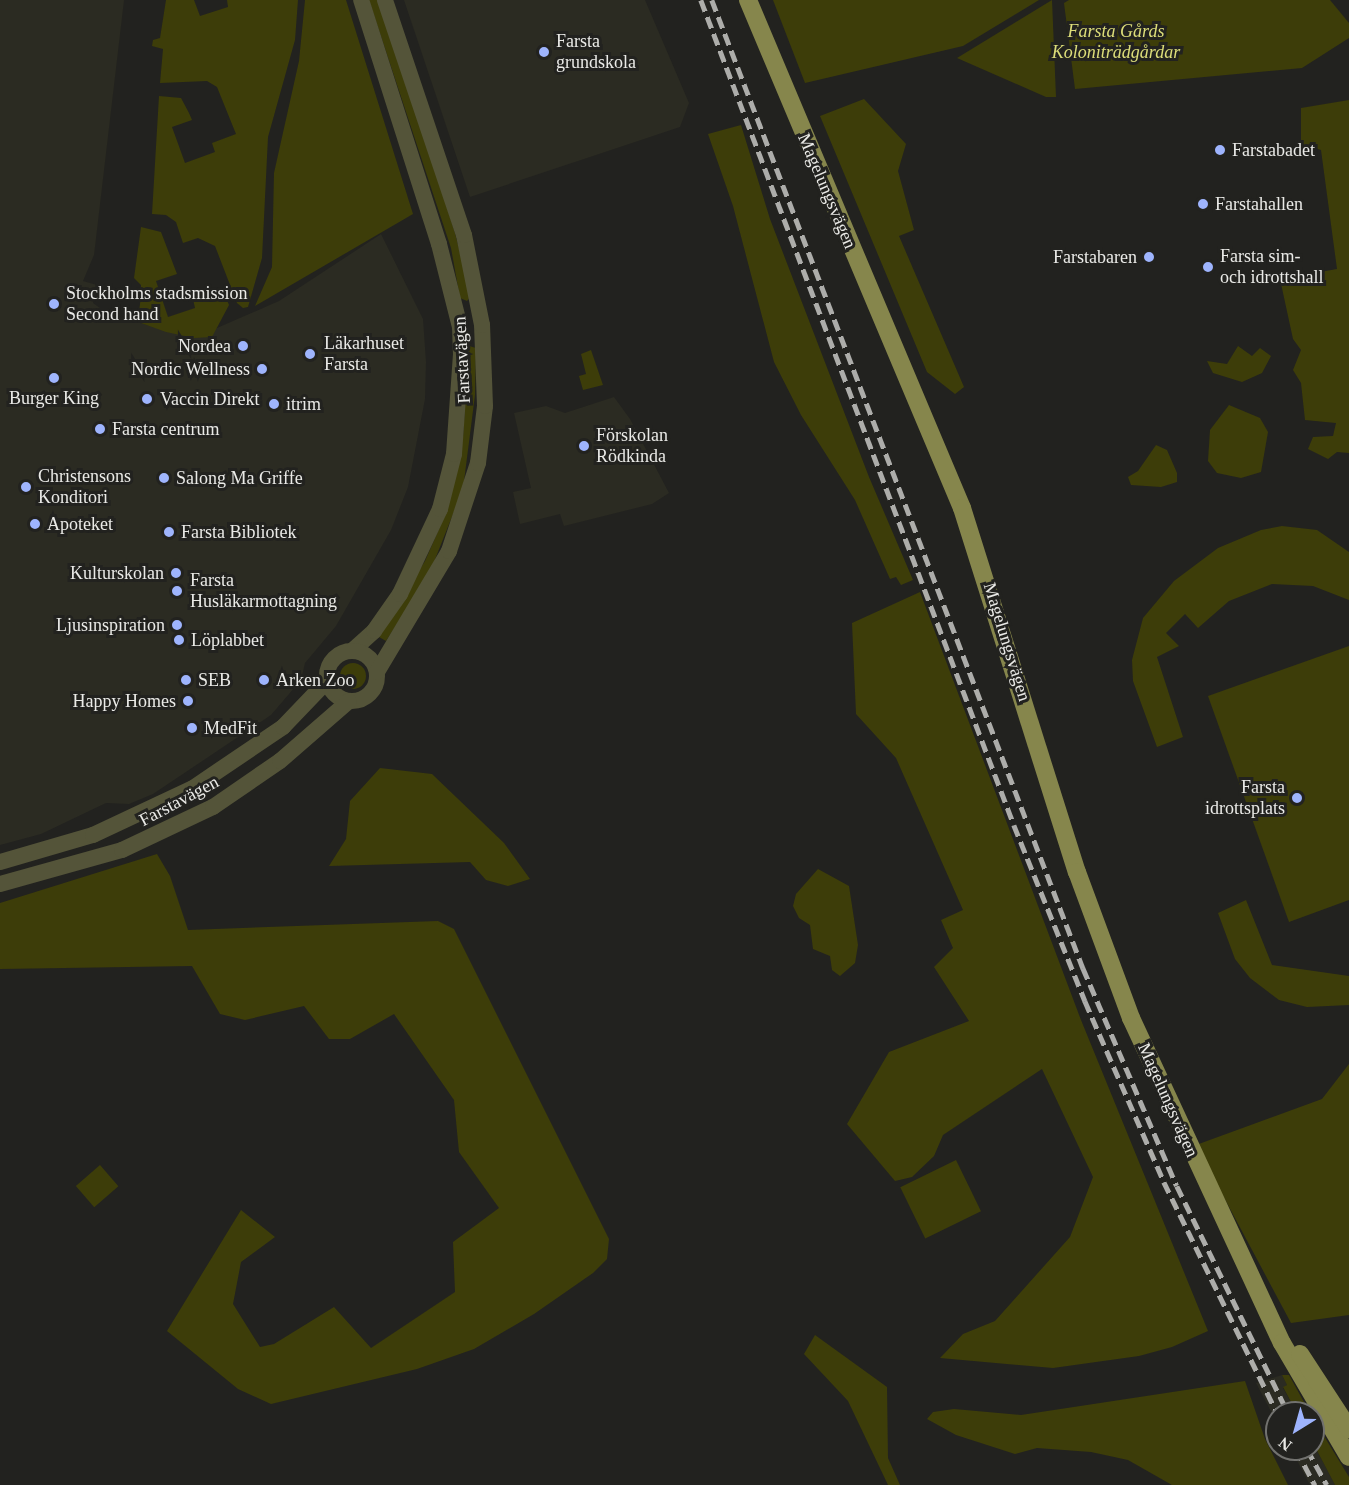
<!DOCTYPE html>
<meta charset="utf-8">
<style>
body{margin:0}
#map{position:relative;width:1349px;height:1485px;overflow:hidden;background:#22221f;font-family:"Times New Roman",serif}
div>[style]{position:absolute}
.built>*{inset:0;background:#2b2b22}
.green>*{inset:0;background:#3d3d09;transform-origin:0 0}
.round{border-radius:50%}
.minor>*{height:16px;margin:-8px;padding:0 8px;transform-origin:8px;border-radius:8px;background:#545439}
.minor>.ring{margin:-8px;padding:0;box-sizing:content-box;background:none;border:16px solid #545439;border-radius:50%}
.major>*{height:18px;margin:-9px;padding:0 9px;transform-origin:9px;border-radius:9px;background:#86864c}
.rail>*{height:4.5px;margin-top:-2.25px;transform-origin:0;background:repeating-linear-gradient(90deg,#adadaa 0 12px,transparent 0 18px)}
.dots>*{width:16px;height:16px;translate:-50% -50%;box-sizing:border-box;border:3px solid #22221f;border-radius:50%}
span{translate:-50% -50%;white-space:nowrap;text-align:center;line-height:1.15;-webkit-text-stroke:6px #22221f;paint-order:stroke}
.park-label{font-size:18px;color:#dcdd79;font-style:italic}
.poi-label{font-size:18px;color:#eaeae7}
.left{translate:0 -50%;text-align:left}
.right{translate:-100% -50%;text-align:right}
.street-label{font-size:18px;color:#eaeae7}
.north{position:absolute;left:1265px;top:1401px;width:60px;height:60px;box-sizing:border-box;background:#22221f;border:2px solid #72726f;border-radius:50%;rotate:217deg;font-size:16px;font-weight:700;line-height:24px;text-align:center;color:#eaeae7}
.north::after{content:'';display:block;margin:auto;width:21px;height:27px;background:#9eb4fd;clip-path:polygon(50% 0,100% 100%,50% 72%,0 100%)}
</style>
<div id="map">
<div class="built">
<i style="clip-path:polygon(0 0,124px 0,94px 255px,83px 281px,97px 285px,93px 303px,108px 314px,194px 338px,279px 301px,381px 234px,423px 319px,426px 362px,425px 399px,408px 487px,391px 530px,336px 626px,305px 663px,301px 680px,271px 715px,153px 794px,129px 804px,106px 803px,41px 834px,0 845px)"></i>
<i style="clip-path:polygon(404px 0,645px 0,689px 103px,680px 127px,470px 197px)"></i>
<i style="clip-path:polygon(614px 397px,630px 419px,669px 493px,652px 504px,564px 526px,560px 514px,520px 524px,513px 492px,531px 488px,514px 413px,546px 406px,565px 413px)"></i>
<i style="clip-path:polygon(1282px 1375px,1287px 1385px,1283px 1388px,1297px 1413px,1277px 1413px,1277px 1423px,1256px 1383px)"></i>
<i style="clip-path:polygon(1313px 1443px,1335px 1485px,1310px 1485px,1291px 1449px,1313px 1449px)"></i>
</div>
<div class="green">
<i style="clip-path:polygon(166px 0,194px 0,200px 16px,228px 7px,227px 0,298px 0,295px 40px,268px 137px,262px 258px,248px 307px,243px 308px,237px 303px,215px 246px,198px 238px,183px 243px,176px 222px,166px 215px,152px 214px,159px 96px,181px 98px,189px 113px,192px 120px,172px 127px,185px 163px,215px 152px,212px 143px,236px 134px,217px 87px,207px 81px,160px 83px,163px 49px,152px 46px,153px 40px,160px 38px)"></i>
<i style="clip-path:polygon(305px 0,346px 0,413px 214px,255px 306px,272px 267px,274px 173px,299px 61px)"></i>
<i style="clip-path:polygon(369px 0,377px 0,415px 107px,455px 233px,471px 296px,467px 301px,460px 298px,451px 248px)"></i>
<i style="clip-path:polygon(773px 0,1039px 0,963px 46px,805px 83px)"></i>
<i style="clip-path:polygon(1052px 0,1056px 97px,1046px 97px,957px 58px)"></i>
<i style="clip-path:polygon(1069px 0,1330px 0,1349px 23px,1349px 38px,1302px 68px,1075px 89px,1064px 3px)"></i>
<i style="clip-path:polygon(864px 99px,906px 144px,898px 171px,914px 230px,899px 236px,964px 387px,955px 394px,927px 372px,820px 116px)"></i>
<i style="clip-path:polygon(1349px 100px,1349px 453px,1337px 452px,1328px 459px,1308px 449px,1313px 437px,1333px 436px,1336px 423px,1305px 420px,1301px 383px,1293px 370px,1301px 350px,1293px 339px,1280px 279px,1337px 269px,1321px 150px,1301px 144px,1301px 108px)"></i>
<i style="clip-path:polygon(741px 125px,770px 219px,869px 477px,913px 580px,901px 585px,896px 577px,890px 579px,855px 500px,801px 415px,774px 362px,733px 206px,708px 134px)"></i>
<i style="clip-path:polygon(141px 227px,161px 232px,177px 274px,156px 281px,168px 317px,195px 308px,193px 299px,220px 290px,227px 300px,229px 305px,212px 337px,194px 338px,166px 332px,127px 318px,128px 311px,139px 312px,141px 296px,141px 285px,134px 278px)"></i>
<i style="clip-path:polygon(469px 346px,476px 348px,475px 395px,463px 489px,430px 572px,386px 641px,379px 637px,425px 561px,443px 520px,463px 437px)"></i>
<i style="clip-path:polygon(1238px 346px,1252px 356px,1260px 348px,1271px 356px,1262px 373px,1242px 382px,1213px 373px,1207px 361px,1227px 364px)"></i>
<i style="clip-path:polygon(591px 350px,603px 385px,583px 390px,579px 376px,586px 374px,581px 354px)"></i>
<i style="clip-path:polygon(1229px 405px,1260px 418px,1268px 432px,1261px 472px,1241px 478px,1217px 473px,1208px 461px,1210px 430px)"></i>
<i style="clip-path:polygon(1156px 445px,1167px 450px,1177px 473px,1177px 482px,1161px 487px,1131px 485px,1128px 477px,1138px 471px)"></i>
<i style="clip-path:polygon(1282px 526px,1317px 530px,1349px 552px,1349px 600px,1313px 586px,1272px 584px,1229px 601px,1198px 628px,1185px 614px,1166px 633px,1179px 646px,1157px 657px,1183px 737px,1157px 747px,1133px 681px,1132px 660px,1143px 618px,1174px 581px,1218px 548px,1261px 530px)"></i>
<i style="clip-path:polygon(920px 592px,1081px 1020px,1208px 1331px,1172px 1347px,1139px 1356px,1053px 1368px,940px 1358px,963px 1334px,995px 1321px,1070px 1237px,1093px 1177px,1042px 1069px,943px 1135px,934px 1156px,912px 1177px,895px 1181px,847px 1124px,889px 1052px,969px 1021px,934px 967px,953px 948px,941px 920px,963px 910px,896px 758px,856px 714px,852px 623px)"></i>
<i style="clip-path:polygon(1349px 646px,1349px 900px,1289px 922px,1208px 696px)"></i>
<i class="round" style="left:340px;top:663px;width:26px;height:26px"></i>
<i style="clip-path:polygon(380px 768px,432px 774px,504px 843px,530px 879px,508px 886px,486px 880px,470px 862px,329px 866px,346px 839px,350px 801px)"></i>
<i style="clip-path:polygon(157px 854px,170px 876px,188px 930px,438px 921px,454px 929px,609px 1239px,607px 1259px,593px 1273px,534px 1314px,474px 1349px,417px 1369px,271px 1404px,238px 1389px,167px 1331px,241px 1210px,275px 1237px,241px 1262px,233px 1304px,260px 1347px,274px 1344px,334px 1307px,371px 1348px,455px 1292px,453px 1242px,499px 1208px,459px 1152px,454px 1100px,394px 1014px,350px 1039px,329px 1039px,304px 1006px,245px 1020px,220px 1014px,192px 966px,0 969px,0 903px)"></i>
<i style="clip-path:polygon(818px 869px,849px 886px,858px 945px,855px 963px,840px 976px,832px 970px,830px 956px,813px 949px,810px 925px,799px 918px,793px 906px,796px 894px)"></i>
<i style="clip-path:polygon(1246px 900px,1272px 965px,1349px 976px,1349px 1005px,1307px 1007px,1279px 1000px,1250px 978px,1235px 959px,1218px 913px)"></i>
<i style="clip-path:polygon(1349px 1064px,1349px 1315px,1291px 1323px,1196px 1145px,1322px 1099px)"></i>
<i style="left:956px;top:1160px;width:57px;height:62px;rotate:64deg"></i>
<i style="left:100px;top:1165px;width:28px;height:32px;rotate:49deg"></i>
<i style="clip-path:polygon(815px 1335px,887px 1387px,888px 1458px,900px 1485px,888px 1485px,848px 1401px,804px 1354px)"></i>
<i style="clip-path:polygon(1282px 1375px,1289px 1375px,1310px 1413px,1297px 1413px,1283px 1387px,1287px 1385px)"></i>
<i style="clip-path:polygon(1245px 1381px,1265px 1439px,1288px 1485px,1172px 1485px,1128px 1460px,1091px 1452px,1037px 1448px,1015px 1454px,956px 1435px,927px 1419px,933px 1412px,954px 1409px,1021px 1415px)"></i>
<i style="clip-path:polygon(1313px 1418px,1349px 1477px,1349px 1485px,1335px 1485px,1313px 1443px)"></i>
</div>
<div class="minor">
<i style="left:352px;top:651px;width:30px;rotate:-42deg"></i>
<i style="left:374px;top:631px;width:45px;rotate:-54.9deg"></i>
<i style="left:400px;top:594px;width:94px;rotate:-64.8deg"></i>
<i style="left:440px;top:509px;width:57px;rotate:-75.7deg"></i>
<i style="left:454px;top:454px;width:99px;rotate:-86deg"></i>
<i style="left:461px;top:355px;width:28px;rotate:-92deg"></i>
<i style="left:460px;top:327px;width:86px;rotate:-104.2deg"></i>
<i style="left:439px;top:244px;width:256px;rotate:-107.7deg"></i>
<i class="ring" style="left:327px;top:651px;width:34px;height:34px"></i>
<i style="left:377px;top:672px;width:141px;rotate:-59.2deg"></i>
<i style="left:449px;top:551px;width:93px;rotate:-71.8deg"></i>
<i style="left:478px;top:463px;width:57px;rotate:-83deg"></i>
<i style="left:485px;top:406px;width:81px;rotate:-92.1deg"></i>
<i style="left:482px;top:325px;width:92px;rotate:-101.3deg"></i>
<i style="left:464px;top:235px;width:248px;rotate:-108.6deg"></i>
<i style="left:0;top:862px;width:97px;rotate:-16.2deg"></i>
<i style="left:93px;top:835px;width:110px;rotate:-25.2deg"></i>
<i style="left:193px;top:788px;width:109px;rotate:-34.1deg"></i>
<i style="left:283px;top:727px;width:65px;rotate:-46.2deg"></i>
<i style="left:0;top:884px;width:127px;rotate:-15.6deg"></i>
<i style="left:122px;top:850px;width:101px;rotate:-25.3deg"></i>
<i style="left:213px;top:807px;width:81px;rotate:-34.5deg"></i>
<i style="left:280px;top:761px;width:91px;rotate:-41deg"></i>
</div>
<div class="major">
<i style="left:748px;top:0;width:551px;rotate:67.16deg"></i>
<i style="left:962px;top:508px;width:382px;rotate:72.5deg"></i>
<i style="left:1077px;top:872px;width:156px;rotate:69.7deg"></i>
<i style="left:1131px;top:1018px;width:358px;rotate:65.1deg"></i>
<i style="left:1282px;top:1343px;width:132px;rotate:59.6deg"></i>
<i style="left:1300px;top:1354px;width:90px;rotate:56.8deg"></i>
</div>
<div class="rail">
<i style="left:701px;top:0;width:882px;rotate:69.22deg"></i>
<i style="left:1014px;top:825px;width:190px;rotate:68deg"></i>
<i style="left:1085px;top:1001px;width:197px;rotate:66.4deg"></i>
<i style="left:1164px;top:1182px;width:257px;rotate:63.9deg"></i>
<i style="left:712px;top:0;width:1037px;rotate:69.03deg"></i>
<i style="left:1083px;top:968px;width:237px;rotate:66.7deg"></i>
<i style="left:1177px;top:1186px;width:253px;rotate:63.9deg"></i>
<i style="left:1296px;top:1449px;width:41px;rotate:62.2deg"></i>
<i style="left:1307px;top:1449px;width:41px;rotate:60.9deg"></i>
</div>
<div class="dots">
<i style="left:544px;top:52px;background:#9eb4fd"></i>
<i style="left:1220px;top:150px;background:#9eb4fd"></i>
<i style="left:1203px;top:204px;background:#9eb4fd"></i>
<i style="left:1149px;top:257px;background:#9eb4fd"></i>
<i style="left:1208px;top:267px;background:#9eb4fd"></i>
<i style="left:54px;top:304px;background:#9eb4fd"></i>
<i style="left:243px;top:346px;background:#9eb4fd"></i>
<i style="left:310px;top:354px;background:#9eb4fd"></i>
<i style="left:262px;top:369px;background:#9eb4fd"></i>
<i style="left:54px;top:378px;background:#9eb4fd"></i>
<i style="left:147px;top:399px;background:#9eb4fd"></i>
<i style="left:274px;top:404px;background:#9eb4fd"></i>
<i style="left:100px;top:429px;background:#9eb4fd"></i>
<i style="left:584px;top:446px;background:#9eb4fd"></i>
<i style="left:164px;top:478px;background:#9eb4fd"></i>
<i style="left:26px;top:487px;background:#9eb4fd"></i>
<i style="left:35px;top:524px;background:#9eb4fd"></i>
<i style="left:169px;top:532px;background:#9eb4fd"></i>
<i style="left:176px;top:573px;background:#9eb4fd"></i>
<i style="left:177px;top:591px;background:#9eb4fd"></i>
<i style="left:177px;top:625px;background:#9eb4fd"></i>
<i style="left:179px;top:640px;background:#9eb4fd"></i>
<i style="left:186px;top:680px;background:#9eb4fd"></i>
<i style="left:264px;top:680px;background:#9eb4fd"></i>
<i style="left:188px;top:701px;background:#9eb4fd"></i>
<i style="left:192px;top:728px;background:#9eb4fd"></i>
<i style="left:1297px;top:798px;background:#9eb4fd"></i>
</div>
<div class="park-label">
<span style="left:1116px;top:42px">Farsta Gårds<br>Koloniträdgårdar</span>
</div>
<div class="poi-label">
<span class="left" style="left:556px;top:52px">Farsta<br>grundskola</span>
<span class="left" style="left:1232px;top:150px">Farstabadet</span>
<span class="left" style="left:1215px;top:204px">Farstahallen</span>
<span class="right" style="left:1137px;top:257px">Farstabaren</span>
<span class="left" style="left:1220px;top:267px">Farsta sim-<br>och idrottshall</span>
<span class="left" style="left:66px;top:304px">Stockholms stadsmission<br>Second hand</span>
<span class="left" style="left:324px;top:354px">Läkarhuset<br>Farsta</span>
<span class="right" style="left:231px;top:346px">Nordea</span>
<span class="right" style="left:250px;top:369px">Nordic Wellness</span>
<span style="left:54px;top:398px">Burger King</span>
<span class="left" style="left:160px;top:399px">Vaccin Direkt</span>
<span class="left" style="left:286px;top:404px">itrim</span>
<span class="left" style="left:112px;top:429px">Farsta centrum</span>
<span class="left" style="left:596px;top:446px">Förskolan<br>Rödkinda</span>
<span class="left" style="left:38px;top:487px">Christensons<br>Konditori</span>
<span class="left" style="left:176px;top:478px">Salong Ma Griffe</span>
<span class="left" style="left:47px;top:524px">Apoteket</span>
<span class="left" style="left:181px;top:532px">Farsta Bibliotek</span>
<span class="right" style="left:164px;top:573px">Kulturskolan</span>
<span class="left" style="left:190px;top:591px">Farsta<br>Husläkarmottagning</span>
<span class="right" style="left:165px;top:625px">Ljusinspiration</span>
<span class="left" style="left:191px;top:640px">Löplabbet</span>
<span class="left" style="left:198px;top:680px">SEB</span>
<span class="left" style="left:276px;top:680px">Arken Zoo</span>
<span class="right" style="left:176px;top:701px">Happy Homes</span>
<span class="left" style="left:204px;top:728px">MedFit</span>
<span class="right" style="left:1285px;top:798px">Farsta<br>idrottsplats</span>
</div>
<div class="street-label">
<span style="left:827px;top:191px;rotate:67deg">Magelungsvägen</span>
<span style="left:462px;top:360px;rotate:-93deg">Farstavägen</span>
<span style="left:1007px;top:642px;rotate:73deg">Magelungsvägen</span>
<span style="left:179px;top:801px;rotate:-28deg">Farstavägen</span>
<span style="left:1168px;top:1100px;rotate:66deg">Magelungsvägen</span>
</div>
<div class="north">N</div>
</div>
